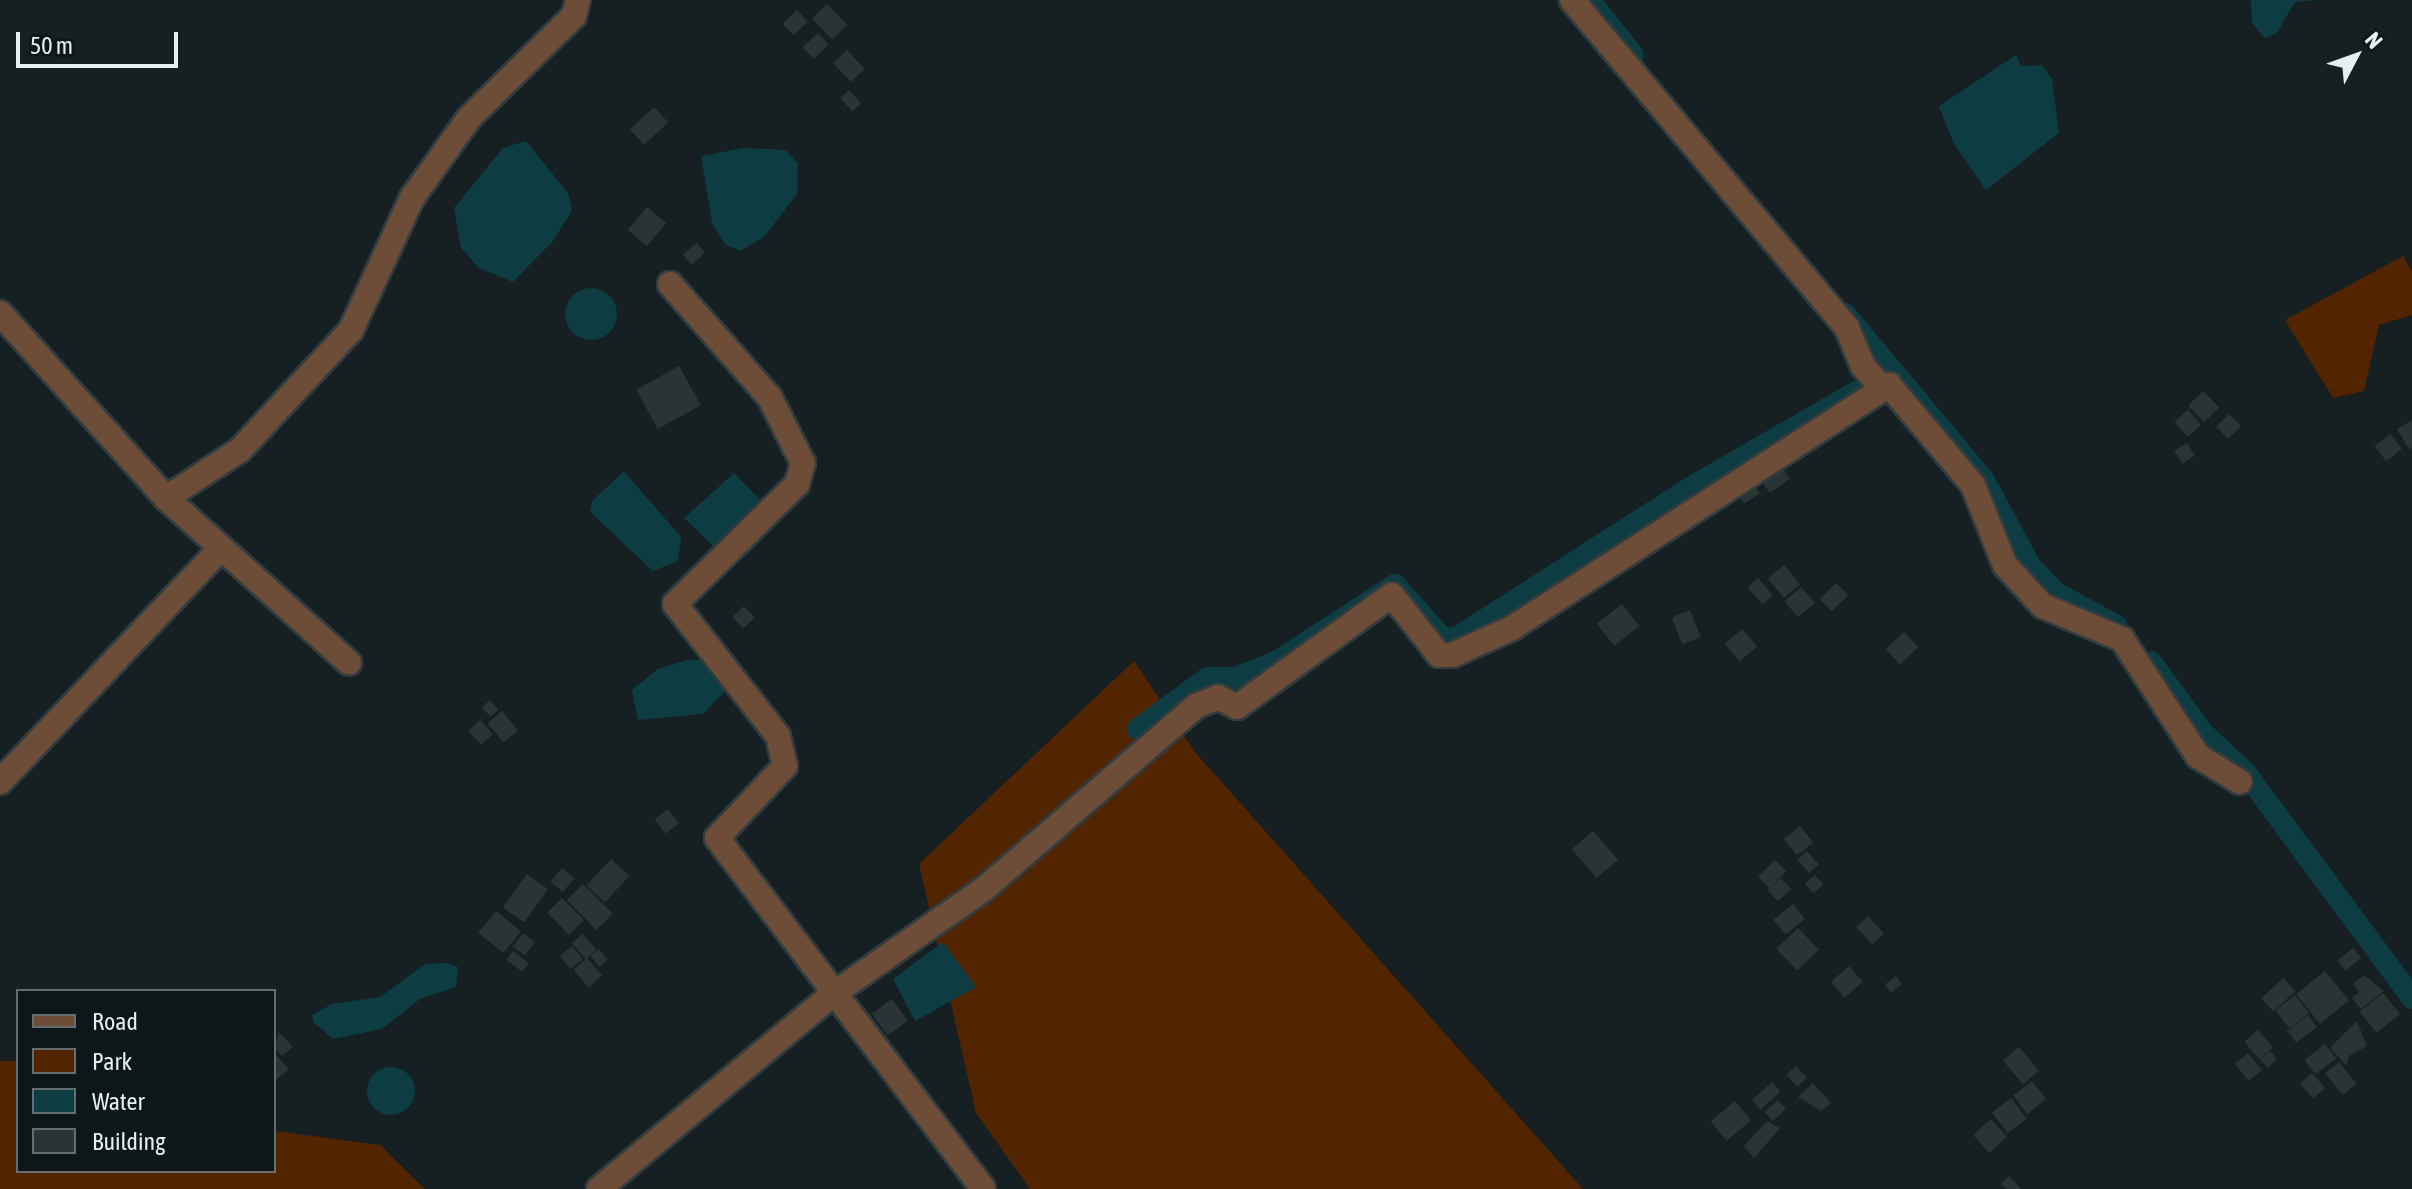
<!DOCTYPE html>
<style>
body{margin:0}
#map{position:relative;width:2412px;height:1189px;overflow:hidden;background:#162022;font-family:"Asap Condensed",sans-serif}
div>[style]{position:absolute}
.green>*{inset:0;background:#522400}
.water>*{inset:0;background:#0d3c42}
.round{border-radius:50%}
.canal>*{height:22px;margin:-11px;padding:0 11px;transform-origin:11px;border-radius:11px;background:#0d3c42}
.building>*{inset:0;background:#293435;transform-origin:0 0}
.roads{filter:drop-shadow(2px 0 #333d3f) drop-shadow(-2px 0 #333d3f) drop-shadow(0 2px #333d3f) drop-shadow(0 -2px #333d3f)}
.minor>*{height:24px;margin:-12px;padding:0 12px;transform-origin:12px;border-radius:12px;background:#6e4d38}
span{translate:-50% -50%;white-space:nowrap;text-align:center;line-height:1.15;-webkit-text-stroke:6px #0d1719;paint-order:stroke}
.legend{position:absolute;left:16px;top:989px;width:260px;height:184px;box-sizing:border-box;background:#0d1719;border:2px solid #646d6f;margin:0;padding:10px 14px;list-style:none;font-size:24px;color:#e7eeef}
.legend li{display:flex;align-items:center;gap:16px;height:40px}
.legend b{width:40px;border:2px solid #646d6f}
.north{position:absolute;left:2316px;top:16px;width:80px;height:80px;-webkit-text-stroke:6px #0d1719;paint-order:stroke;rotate:49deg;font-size:22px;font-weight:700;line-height:32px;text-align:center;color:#e7eeef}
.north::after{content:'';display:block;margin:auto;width:28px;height:36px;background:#e7eeef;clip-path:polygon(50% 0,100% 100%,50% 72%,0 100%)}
.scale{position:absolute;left:16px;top:32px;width:162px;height:36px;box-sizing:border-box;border:4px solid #e7eeef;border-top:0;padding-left:10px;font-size:24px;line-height:28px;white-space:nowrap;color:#e7eeef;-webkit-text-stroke:6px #0d1719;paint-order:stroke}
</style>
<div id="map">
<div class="green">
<i style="clip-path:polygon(2403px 256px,2412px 272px,2412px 315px,2379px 325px,2364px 391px,2333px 398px,2285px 320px)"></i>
<i style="clip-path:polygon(1134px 661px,1195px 752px,1583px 1189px,1030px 1189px,976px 1113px,919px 864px)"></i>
<i style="clip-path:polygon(0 1061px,18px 1061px,18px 1171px,274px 1171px,274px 1131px,380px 1145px,425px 1189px,0 1189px)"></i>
</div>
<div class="water">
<i style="clip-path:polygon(2251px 0,2318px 0,2295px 2px,2277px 33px,2265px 38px,2252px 23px)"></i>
<i style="clip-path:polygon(2016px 55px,2021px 66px,2042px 65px,2052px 79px,2059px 133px,1986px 190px,1954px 144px,1939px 106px)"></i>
<i style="clip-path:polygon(526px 141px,568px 193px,572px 210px,554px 240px,513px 282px,479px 268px,461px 248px,454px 208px,503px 148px)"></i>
<i style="clip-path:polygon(744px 148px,786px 150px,798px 164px,797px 194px,764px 237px,740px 251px,726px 245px,712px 223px,701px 156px)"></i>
<i class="round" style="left:565px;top:288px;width:52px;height:52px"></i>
<i style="clip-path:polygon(624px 471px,681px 537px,678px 561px,653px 571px,590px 512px,592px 501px)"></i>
<i style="clip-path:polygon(734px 473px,764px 504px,720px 553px,684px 518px)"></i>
<i style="clip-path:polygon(687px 660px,713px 660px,725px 691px,703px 714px,638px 720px,632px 690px,658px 669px)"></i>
<i style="clip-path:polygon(943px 942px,976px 987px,915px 1021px,893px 979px)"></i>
<i style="clip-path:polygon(446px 963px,458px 967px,456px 987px,420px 999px,382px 1029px,333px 1039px,313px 1022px,312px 1015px,332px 1004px,380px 997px,425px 964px)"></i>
<i class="round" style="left:367px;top:1067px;width:48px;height:48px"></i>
</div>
<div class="canal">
<i style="left:1589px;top:0;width:70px;rotate:51.3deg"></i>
<i style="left:1845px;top:314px;width:215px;rotate:50.1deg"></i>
<i style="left:1983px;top:479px;width:100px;rotate:61.4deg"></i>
<i style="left:2031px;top:567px;width:36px;rotate:46deg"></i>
<i style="left:2056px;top:593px;width:69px;rotate:28.4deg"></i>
<i style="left:2151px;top:662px;width:88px;rotate:53.8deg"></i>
<i style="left:2203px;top:733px;width:57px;rotate:42.9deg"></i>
<i style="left:2245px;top:772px;width:281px;rotate:53.5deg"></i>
<i style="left:1138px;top:729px;width:87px;rotate:-36.1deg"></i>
<i style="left:1208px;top:678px;width:28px"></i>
<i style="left:1236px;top:678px;width:45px;rotate:-22deg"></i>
<i style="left:1278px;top:661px;width:140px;rotate:-33deg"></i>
<i style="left:1395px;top:585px;width:72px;rotate:48.4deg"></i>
<i style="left:1443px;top:639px;width:15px;rotate:-8deg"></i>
<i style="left:1458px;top:637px;width:282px;rotate:-32.7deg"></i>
<i style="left:1695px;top:485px;width:216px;rotate:-30deg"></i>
</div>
<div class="building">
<i style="left:827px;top:4px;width:29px;height:21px;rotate:46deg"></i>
<i style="left:797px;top:10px;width:16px;height:20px;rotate:47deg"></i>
<i style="left:818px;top:33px;width:16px;height:21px;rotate:47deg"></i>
<i style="left:847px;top:50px;width:26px;height:19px;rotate:47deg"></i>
<i style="left:849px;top:90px;width:18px;height:12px;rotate:47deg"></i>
<i style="left:654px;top:107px;width:21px;height:33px;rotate:47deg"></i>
<i style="left:647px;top:207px;width:25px;height:30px;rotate:40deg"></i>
<i style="left:697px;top:243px;width:13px;height:18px;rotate:51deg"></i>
<i style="left:679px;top:366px;width:45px;height:49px;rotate:61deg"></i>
<i style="left:2203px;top:391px;width:23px;height:21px;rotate:45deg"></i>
<i style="left:2188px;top:410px;width:20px;height:18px;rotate:49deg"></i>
<i style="left:2229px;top:414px;width:17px;height:18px;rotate:45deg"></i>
<i style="clip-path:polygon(2412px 420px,2412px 447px,2409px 449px,2397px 429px)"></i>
<i style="left:2390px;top:434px;width:19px;height:20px;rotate:51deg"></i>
<i style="left:2187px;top:443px;width:15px;height:15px;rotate:58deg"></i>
<i style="left:1776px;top:459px;width:24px;height:25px;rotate:54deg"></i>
<i style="left:1750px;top:478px;width:18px;height:19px;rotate:56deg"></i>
<i style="left:1784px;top:565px;width:25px;height:21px;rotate:50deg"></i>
<i style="left:1758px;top:578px;width:23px;height:14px;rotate:49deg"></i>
<i style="left:1836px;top:583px;width:17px;height:23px;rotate:45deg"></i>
<i style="left:1801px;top:587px;width:21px;height:22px;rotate:49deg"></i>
<i style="left:1622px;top:604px;width:28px;height:32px;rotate:52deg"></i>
<i style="left:744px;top:606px;width:16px;height:16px;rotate:47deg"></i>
<i style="left:1690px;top:610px;width:29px;height:20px;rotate:68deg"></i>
<i style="left:1742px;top:629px;width:23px;height:23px;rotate:49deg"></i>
<i style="left:1904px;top:632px;width:21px;height:25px;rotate:47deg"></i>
<i style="left:490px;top:700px;width:13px;height:11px;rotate:48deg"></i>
<i style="left:502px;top:711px;width:25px;height:19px;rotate:50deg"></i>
<i style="left:480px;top:720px;width:19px;height:16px;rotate:47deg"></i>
<i style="left:668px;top:809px;width:18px;height:17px;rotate:52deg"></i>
<i style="left:1800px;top:826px;width:21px;height:21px;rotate:51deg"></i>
<i style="left:1593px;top:831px;width:38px;height:28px;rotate:49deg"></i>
<i style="left:1807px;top:851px;width:18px;height:13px;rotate:49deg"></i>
<i style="left:611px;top:859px;width:25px;height:36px;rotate:43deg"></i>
<i style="left:1775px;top:860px;width:16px;height:24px;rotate:45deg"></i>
<i style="left:562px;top:868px;width:16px;height:18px;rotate:40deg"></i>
<i style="left:527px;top:874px;width:26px;height:41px;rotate:36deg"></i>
<i style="left:1815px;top:875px;width:13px;height:13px;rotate:51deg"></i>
<i style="left:1781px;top:878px;width:15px;height:18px;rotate:48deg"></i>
<i style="left:583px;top:884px;width:42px;height:23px;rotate:45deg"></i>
<i style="left:562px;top:898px;width:31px;height:21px;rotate:45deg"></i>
<i style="left:1793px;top:904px;width:19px;height:25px;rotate:51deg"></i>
<i style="left:496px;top:911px;width:32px;height:28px;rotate:39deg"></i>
<i style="left:1868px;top:916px;width:24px;height:16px;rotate:48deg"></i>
<i style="left:1798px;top:928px;width:30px;height:30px;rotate:46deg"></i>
<i style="left:523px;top:933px;width:15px;height:17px;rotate:37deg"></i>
<i style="left:582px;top:934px;width:21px;height:14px;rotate:47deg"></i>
<i style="left:572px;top:946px;width:17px;height:16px;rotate:50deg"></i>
<i style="left:2353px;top:948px;width:13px;height:20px;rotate:51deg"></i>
<i style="left:599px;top:949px;width:14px;height:11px;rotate:51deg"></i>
<i style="left:513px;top:951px;width:20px;height:11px;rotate:37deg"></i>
<i style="left:587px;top:958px;width:23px;height:18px;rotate:49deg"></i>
<i style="left:1849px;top:966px;width:21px;height:24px;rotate:49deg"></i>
<i style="left:2325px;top:971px;width:38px;height:37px;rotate:51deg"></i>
<i style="clip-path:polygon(2364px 975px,2384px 991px,2361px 1009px,2352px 998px,2359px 992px,2353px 984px)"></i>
<i style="left:1896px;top:976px;width:10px;height:14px;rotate:53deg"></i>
<i style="left:2283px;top:978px;width:18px;height:30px;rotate:47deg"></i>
<i style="left:2383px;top:993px;width:27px;height:30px;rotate:51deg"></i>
<i style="left:2295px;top:995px;width:23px;height:25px;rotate:52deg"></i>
<i style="left:892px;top:999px;width:27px;height:25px;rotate:54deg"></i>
<i style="left:2308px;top:1015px;width:15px;height:26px;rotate:53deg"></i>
<i style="clip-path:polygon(2357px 1021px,2367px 1046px,2349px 1056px,2346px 1065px,2330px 1048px)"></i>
<i style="left:2258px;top:1030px;width:23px;height:18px;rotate:49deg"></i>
<i style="clip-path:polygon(279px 1032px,293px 1047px,282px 1056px,274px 1048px)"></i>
<i style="left:2325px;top:1044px;width:18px;height:26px;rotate:52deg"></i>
<i style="left:2019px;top:1047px;width:31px;height:21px;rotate:50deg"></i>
<i style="left:2270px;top:1051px;width:11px;height:13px;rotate:49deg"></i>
<i style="clip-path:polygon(274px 1053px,289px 1069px,276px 1080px,274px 1078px)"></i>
<i style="left:2248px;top:1053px;width:22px;height:17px;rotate:51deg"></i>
<i style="left:2339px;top:1062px;width:28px;height:18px;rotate:51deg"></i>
<i style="left:1796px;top:1066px;width:16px;height:13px;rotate:47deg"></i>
<i style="left:2312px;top:1073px;width:20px;height:16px;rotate:49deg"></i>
<i style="left:2032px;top:1081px;width:23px;height:24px;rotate:52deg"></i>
<i style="left:1772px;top:1082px;width:13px;height:27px;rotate:48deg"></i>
<i style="clip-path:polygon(1813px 1083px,1831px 1103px,1821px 1111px,1798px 1097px)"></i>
<i style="left:2011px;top:1098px;width:26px;height:24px;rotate:53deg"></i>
<i style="left:1778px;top:1100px;width:12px;height:18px;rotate:48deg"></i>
<i style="left:1735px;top:1101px;width:25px;height:32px;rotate:50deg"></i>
<i style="left:1991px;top:1119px;width:24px;height:24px;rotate:48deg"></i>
<i style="clip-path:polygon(1767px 1121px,1780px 1128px,1754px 1158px,1744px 1146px)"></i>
<i style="clip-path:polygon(2009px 1176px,2021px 1189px,2006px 1189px,2001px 1183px)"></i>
</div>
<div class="roads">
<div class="minor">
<i style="left:1572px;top:0;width:428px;rotate:50deg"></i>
<i style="left:1847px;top:328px;width:41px;rotate:67.2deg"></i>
<i style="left:1863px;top:366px;width:30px;rotate:49deg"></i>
<i style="left:670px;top:284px;width:152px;rotate:48.7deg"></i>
<i style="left:770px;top:398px;width:73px;rotate:63.1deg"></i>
<i style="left:803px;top:463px;width:22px;rotate:106deg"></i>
<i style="left:797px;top:484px;width:171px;rotate:135.5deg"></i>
<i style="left:675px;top:604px;width:167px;rotate:52deg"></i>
<i style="left:778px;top:736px;width:31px;rotate:77deg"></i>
<i style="left:785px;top:766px;width:99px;rotate:133.4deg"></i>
<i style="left:717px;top:838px;width:440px;rotate:52.8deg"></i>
<i style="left:0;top:313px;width:249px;rotate:48.1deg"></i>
<i style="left:166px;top:498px;width:246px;rotate:42deg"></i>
<i style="left:166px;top:498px;width:88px;rotate:-33deg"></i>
<i style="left:240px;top:450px;width:163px;rotate:-47.2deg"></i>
<i style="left:351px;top:330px;width:145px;rotate:-65.2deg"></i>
<i style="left:412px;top:198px;width:98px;rotate:-54.5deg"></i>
<i style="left:469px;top:118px;width:146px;rotate:-44.2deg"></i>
<i style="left:574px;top:16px;width:16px;rotate:-76deg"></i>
<i style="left:0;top:782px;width:322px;rotate:-46.6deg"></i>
<i style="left:599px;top:1189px;width:303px;rotate:-39.8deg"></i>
<i style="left:832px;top:995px;width:185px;rotate:-34.9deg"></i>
<i style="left:984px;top:889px;width:280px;rotate:-40.8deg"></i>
<i style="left:1196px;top:706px;width:24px;rotate:-22deg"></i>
<i style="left:1218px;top:697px;width:21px;rotate:28deg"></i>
<i style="left:1237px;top:707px;width:191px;rotate:-35.9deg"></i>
<i style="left:1392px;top:595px;width:76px;rotate:51.9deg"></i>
<i style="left:1439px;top:655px;width:13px"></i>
<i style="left:1452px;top:655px;width:66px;rotate:-24.2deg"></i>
<i style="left:1512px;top:628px;width:449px;rotate:-32.8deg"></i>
<i style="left:1889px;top:385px;width:131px;rotate:50deg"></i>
<i style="left:1973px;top:485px;width:86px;rotate:68.2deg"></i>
<i style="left:2005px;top:565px;width:56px;rotate:47.2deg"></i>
<i style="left:2043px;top:606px;width:86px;rotate:22.7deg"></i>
<i style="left:2122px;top:639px;width:140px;rotate:57deg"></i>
<i style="left:2198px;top:756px;width:49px;rotate:31.8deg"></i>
</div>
</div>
<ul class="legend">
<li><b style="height:10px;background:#6e4d38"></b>Road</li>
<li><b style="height:22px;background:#522400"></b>Park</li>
<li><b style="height:22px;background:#0d3c42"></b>Water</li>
<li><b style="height:22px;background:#293435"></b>Building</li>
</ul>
<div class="north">N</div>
<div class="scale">50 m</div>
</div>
